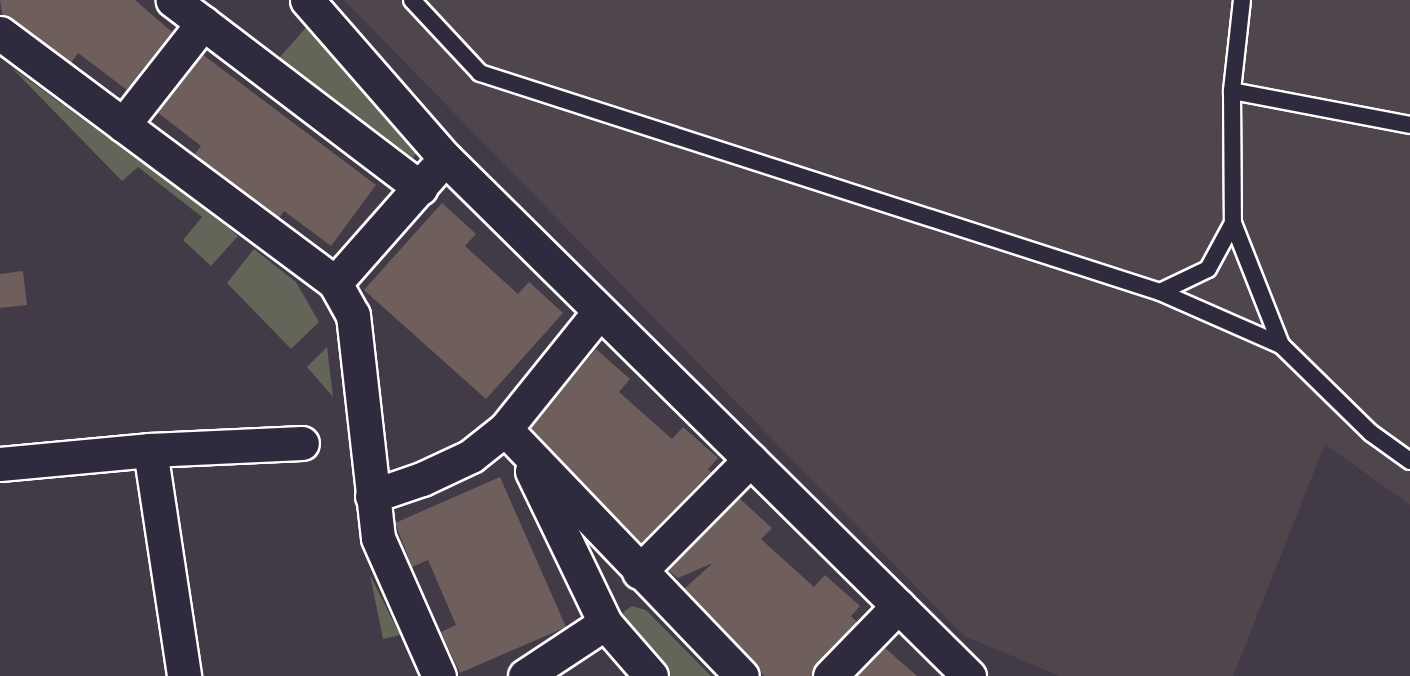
<!DOCTYPE html>
<style>
body{margin:0}
#map{position:relative;width:1410px;height:676px;overflow:hidden;background:#423a46;font-family:"Gochi Hand",sans-serif}
div>[style]{position:absolute}
.built>*{inset:0;background:#4f454d}
.green>*{inset:0;background:#626557}
.building>*{inset:0;background:#6e5f5c}
.roads{filter:drop-shadow(2px 0 #fff) drop-shadow(-2px 0 #fff) drop-shadow(0 2px #fff) drop-shadow(0 -2px #fff)}
.lane>*{height:16px;margin:-8px;padding:0 8px;transform-origin:8px;border-radius:8px;background:#2f2a3d}
.street>*{height:33px;margin:-16.5px;padding:0 16.5px;transform-origin:16.5px;border-radius:16.5px;background:#2f2a3d}
span{translate:-50% -50%;white-space:nowrap;text-align:center;line-height:1.15;-webkit-text-stroke:5px #2f2a3d;paint-order:stroke}
</style>
<div id="map">
<div class="built">
<i style="clip-path:polygon(344px 0,1410px 0,1410px 505px,1325px 444px,1233px 676px,1060px 676px,964px 636px)"></i>
</div>
<div class="green">
<i style="clip-path:polygon(310px 23px,421px 147px,413px 158px,279px 58px)"></i>
<i style="clip-path:polygon(11px 67px,207px 210px,238px 236px,211px 266px,183px 240px,202px 217px,138px 167px,122px 181px)"></i>
<i style="clip-path:polygon(254px 249px,296px 282px,319px 322px,291px 349px,227px 283px)"></i>
<i style="clip-path:polygon(327px 347px,333px 397px,307px 367px)"></i>
<i style="clip-path:polygon(370px 575px,400px 635px,383px 639px)"></i>
<i style="clip-path:polygon(632px 606px,646px 610px,711px 676px,656px 676px,627px 634px,623px 612px)"></i>
</div>
<div class="building">
<i style="clip-path:polygon(0 0,135px 0,172px 32px,127px 90px,78px 53px,71px 63px,2px 14px)"></i>
<i style="clip-path:polygon(202px 54px,376px 185px,331px 246px,284px 211px,279px 218px,194px 155px,201px 146px,157px 112px)"></i>
<i style="clip-path:polygon(442px 203px,476px 234px,465px 246px,518px 294px,529px 282px,563px 313px,486px 399px,364px 290px)"></i>
<i style="clip-path:polygon(23px 271px,27px 305px,0 308px,0 274px)"></i>
<i style="clip-path:polygon(596px 349px,630px 379px,619px 392px,672px 439px,683px 427px,718px 458px,708px 469px,711px 472px,641px 543px,530px 428px)"></i>
<i style="clip-path:polygon(500px 477px,566px 627px,460px 673px,441px 632px,456px 625px,428px 560px,412px 567px,395px 523px)"></i>
<i style="clip-path:polygon(739px 498px,772px 528px,761px 539px,814px 587px,825px 575px,860px 606px,851px 616px,857px 622px,817px 663px,812px 676px,764px 676px,684px 589px,713px 563px,678px 578px,668px 570px)"></i>
<i style="clip-path:polygon(884px 647px,917px 676px,856px 676px)"></i>
</div>
<div class="roads">
<div class="lane">
<i style="left:412px;top:0;width:100px;rotate:47deg"></i>
<i style="left:480px;top:73px;width:714px;rotate:17.85deg"></i>
<i style="left:1160px;top:292px;width:132px;rotate:23.7deg"></i>
<i style="left:1242px;top:0;width:92px;rotate:96.3deg"></i>
<i style="left:1232px;top:91px;width:132px;rotate:89.6deg"></i>
<i style="left:1233px;top:223px;width:131px;rotate:68.5deg"></i>
<i style="left:1281px;top:345px;width:126px;rotate:44.4deg"></i>
<i style="left:1371px;top:433px;width:48px;rotate:35.7deg"></i>
<i style="left:1232px;top:91px;width:181px;rotate:10.8deg"></i>
<i style="left:1160px;top:292px;width:53px;rotate:-25.6deg"></i>
<i style="left:1208px;top:269px;width:52px;rotate:-61.5deg"></i>
</div>
<div class="street">
<i style="left:307px;top:0;width:210px;rotate:48.9deg"></i>
<i style="left:445px;top:158px;width:737px;rotate:44.67deg"></i>
<i style="left:203px;top:23px;width:273px;rotate:37.2deg"></i>
<i style="left:0;top:33px;width:418px;rotate:36.7deg"></i>
<i style="left:335px;top:283px;width:37px;rotate:61deg"></i>
<i style="left:353px;top:315px;width:224px;rotate:83.6deg"></i>
<i style="left:378px;top:538px;width:151px;rotate:66.2deg"></i>
<i style="left:123px;top:125px;width:130px;rotate:-51.9deg"></i>
<i style="left:203px;top:23px;width:38px;rotate:-143deg"></i>
<i style="left:335px;top:283px;width:148px;rotate:-48.6deg"></i>
<i style="left:505px;top:429px;width:342px;rotate:46.2deg"></i>
<i style="left:150px;top:450px;width:229px;rotate:81.4deg"></i>
<i style="left:0;top:464px;width:151px;rotate:-5.3deg"></i>
<i style="left:150px;top:450px;width:152px;rotate:-2.6deg"></i>
<i style="left:532px;top:471px;width:169px;rotate:64.3deg"></i>
<i style="left:605px;top:623px;width:70px;rotate:49deg"></i>
<i style="left:372px;top:496px;width:53px;rotate:-18.8deg"></i>
<i style="left:422px;top:479px;width:54px;rotate:-25.1deg"></i>
<i style="left:471px;top:456px;width:43px;rotate:-38.5deg"></i>
<i style="left:505px;top:429px;width:150px;rotate:-51.2deg"></i>
<i style="left:639px;top:572px;width:158px;rotate:-45.3deg"></i>
<i style="left:525px;top:676px;width:96px;rotate:-33.5deg"></i>
<i style="left:830px;top:676px;width:98px;rotate:-45.8deg"></i>
</div>
</div>
</div>
